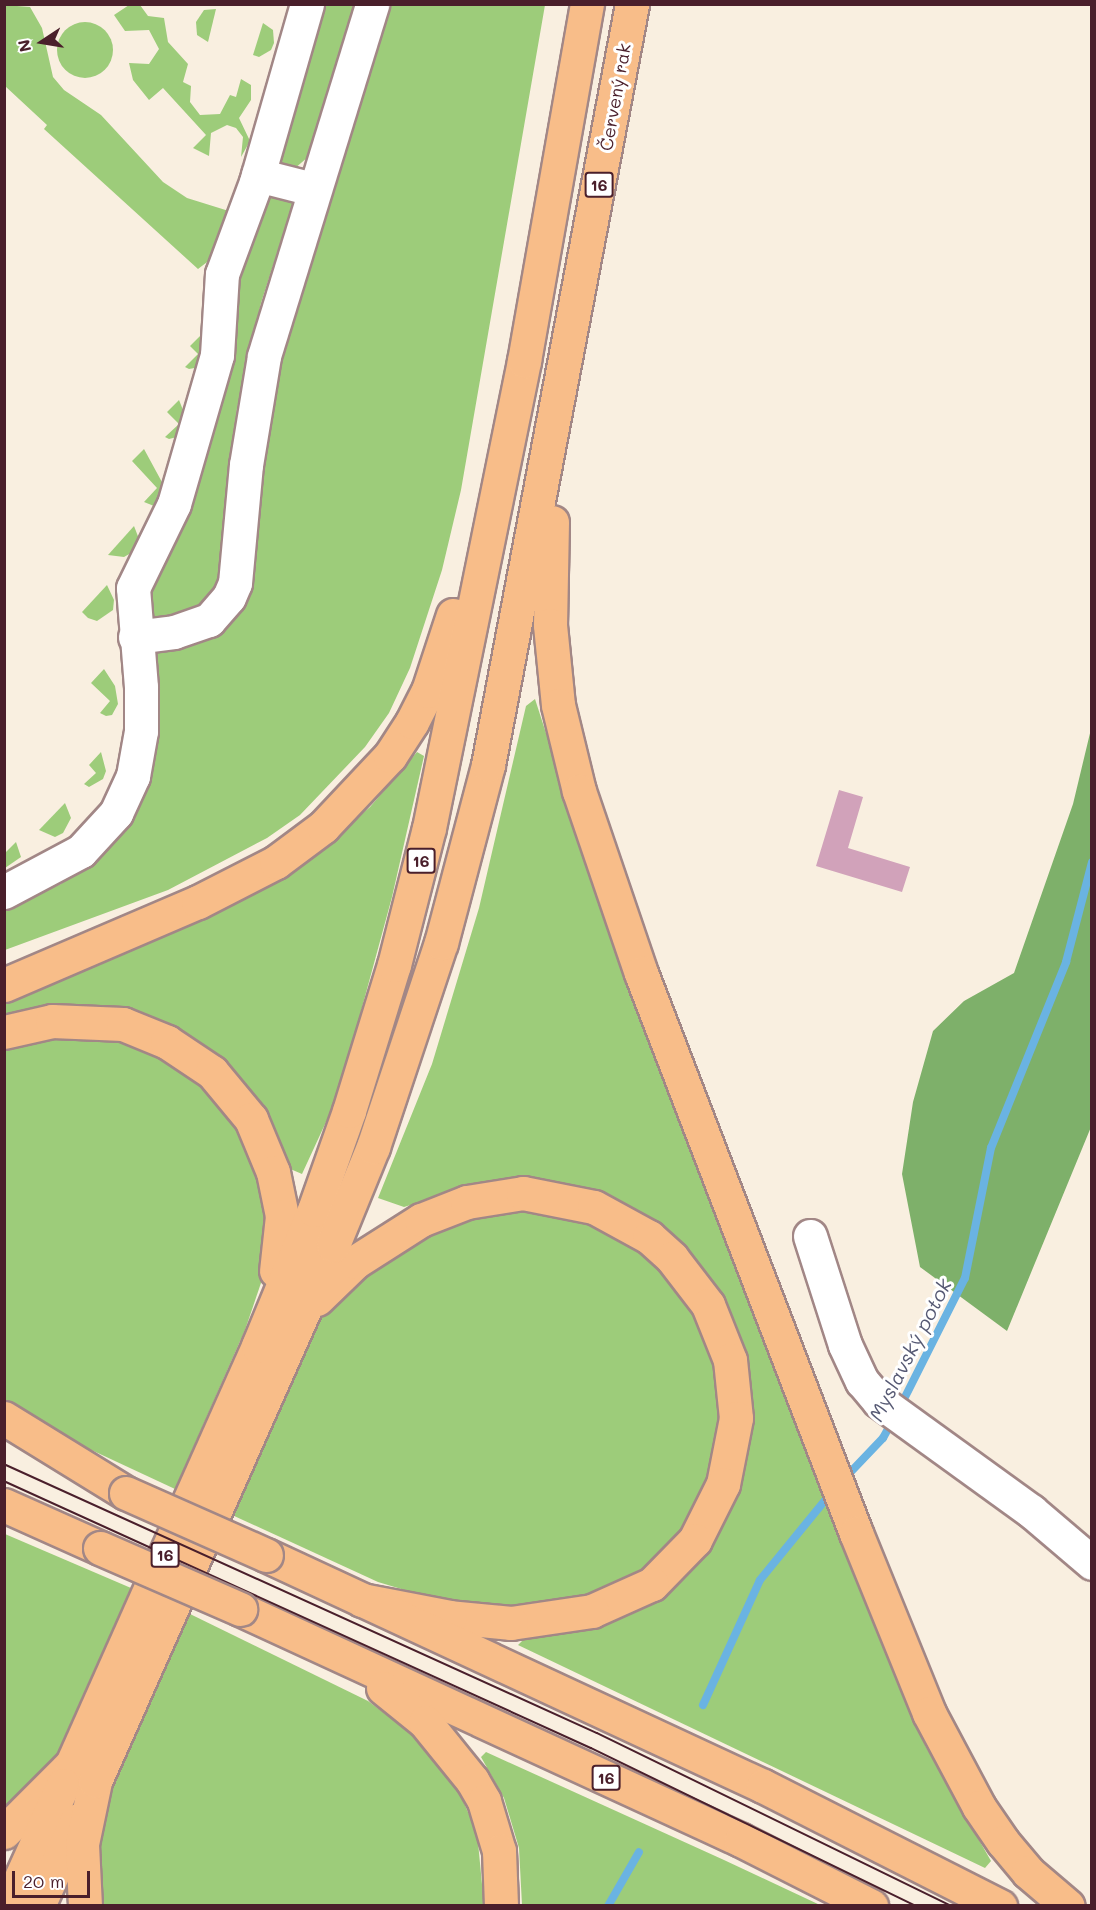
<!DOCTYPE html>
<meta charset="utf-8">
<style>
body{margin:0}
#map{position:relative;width:1096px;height:1910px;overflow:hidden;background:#f9efe0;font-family:Mali,sans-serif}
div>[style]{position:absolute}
.green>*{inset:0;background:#9dcc7a}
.round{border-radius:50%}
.forest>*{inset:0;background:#7eb06a}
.stream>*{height:8px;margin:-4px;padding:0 4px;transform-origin:4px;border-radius:4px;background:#6ab3e2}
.building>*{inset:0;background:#d1a2ba}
.roads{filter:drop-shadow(2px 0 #a28786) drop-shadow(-2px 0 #a28786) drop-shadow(0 2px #a28786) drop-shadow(0 -2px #a28786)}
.minor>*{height:33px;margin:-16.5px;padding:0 16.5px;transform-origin:16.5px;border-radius:16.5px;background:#fff}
.highway>*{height:33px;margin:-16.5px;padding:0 16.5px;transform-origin:16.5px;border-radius:16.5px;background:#f8bd89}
.tram>*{height:1.5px;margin:-0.75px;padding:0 0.75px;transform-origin:0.75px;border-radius:0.75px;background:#4a1f2b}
.bridges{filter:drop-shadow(2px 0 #a28786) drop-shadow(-2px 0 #a28786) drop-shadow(0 2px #a28786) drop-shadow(0 -2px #a28786)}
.highway-bridge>*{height:33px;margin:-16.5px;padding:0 16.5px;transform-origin:16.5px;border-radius:16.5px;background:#f8bd89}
span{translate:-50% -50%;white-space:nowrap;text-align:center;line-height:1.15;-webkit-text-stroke:6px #fff;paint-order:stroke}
.shield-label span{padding:2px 4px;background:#fff;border:2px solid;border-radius:4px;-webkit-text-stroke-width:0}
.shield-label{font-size:16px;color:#4a1f2b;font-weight:700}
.street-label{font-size:18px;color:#4a1f2b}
.water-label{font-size:20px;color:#575a74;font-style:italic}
.frame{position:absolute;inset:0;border:6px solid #4a1f2b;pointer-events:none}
.north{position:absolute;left:12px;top:12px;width:60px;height:60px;-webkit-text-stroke:4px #fff;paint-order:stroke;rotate:258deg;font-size:16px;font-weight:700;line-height:24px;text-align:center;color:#4a1f2b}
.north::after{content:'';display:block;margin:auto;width:21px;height:27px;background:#4a1f2b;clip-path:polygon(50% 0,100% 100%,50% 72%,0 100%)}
.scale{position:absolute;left:12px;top:1871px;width:78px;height:27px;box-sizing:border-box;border:3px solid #4a1f2b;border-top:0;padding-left:8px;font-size:18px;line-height:21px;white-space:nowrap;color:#4a1f2b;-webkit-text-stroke:4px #fff;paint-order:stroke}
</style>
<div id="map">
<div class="green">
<i style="clip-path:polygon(4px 5px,30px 7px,42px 28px,53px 77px,64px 90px,101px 115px,163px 182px,187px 198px,232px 212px,215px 256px,198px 269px,44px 129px,47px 125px,5px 86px)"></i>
<i style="clip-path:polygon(129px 5px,140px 5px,148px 16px,164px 18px,168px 42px,188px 64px,183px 82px,191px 86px,190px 102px,200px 115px,220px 114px,230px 95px,236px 97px,241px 79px,251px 85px,251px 100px,239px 118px,250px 141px,241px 157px,243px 137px,236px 128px,227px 125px,211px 133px,209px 156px,193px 148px,206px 135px,163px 88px,149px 100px,133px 80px,129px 63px,149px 64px,159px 49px,149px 30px,125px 31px,114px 15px)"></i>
<i style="clip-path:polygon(313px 5px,358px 5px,313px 145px,308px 157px,294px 169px,280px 165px,276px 157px)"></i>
<i style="clip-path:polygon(385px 5px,545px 5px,461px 490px,442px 570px,410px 668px,389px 713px,365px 747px,300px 815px,267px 838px,168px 890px,5px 950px,5px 909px,61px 884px,97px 857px,154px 748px,158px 723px,151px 651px,206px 637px,265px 399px)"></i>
<i style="clip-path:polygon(216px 9px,208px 42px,197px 35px,196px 22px,204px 10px)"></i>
<i class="round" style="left:57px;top:22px;width:56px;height:56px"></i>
<i style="clip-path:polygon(263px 23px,273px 30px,274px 43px,271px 50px,259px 57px,253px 55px)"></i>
<i style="clip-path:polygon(272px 194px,295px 197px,261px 303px,237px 408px,224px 515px,221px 579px,200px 611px,158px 619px,151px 614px,143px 594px,190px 503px,235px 343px,231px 295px,266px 198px)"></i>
<i style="clip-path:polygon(203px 333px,200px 367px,189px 369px,185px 367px,198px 354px,190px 346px)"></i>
<i style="clip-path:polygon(179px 400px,187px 420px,181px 436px,169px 439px,165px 437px,179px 424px,167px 412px)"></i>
<i style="clip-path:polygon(144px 449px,163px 484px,160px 504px,154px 506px,144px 502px,157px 488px,132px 461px)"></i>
<i style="clip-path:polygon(134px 526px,139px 539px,131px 553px,124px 557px,108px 555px)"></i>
<i style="clip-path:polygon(107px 585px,114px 600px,113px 610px,97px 621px,88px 618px,82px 612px)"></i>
<i style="clip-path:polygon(104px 669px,115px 686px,118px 704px,112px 715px,106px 716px,100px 713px,110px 701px,91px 683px)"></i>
<i style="clip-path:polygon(535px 699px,618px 956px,847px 1557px,926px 1747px,991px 1861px,985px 1868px,518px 1645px,527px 1636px,600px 1625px,658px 1598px,707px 1547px,722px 1523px,747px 1449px,750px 1411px,747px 1367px,722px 1299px,650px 1222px,447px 1194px,404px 1207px,378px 1198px,432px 1064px,479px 908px,526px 706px)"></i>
<i style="clip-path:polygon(101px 752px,106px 771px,103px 779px,89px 787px,84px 784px,96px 773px,89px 765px)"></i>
<i style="clip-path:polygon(417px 752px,424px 756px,392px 897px,338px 1096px,302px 1174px,288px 1168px,197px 1046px,5px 1018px,4px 1000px,205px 919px,308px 860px,370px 807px)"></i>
<i style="clip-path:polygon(65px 803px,71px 818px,63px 833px,55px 837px,39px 830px)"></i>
<i style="clip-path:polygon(16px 842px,21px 857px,5px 868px,5px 853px)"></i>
<i style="clip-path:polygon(40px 1037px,129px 1039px,199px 1078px,250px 1143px,268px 1208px,262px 1280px,245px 1330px,175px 1489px,57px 1434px,5px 1400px,4px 1048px)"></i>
<i style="clip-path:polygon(543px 1210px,577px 1216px,635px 1246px,659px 1266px,694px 1311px,715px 1363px,721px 1417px,710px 1474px,685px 1527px,666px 1553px,640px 1575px,591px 1598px,524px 1608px,458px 1606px,378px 1582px,232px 1515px,321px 1318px,336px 1296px,351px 1282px,432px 1230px,475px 1216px)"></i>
<i style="clip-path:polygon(5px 1534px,131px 1588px,53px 1763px,5px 1813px)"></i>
<i style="clip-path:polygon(188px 1613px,368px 1701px,407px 1730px,438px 1762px,459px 1792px,477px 1832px,484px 1905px,100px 1906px,94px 1844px,114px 1773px)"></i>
<i style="clip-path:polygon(486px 1752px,724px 1860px,820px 1905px,522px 1905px,519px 1848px,504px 1798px,481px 1757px)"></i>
</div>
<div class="forest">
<i style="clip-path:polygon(1091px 729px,1091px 1127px,1007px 1331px,920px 1267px,902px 1174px,913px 1102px,933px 1031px,964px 1001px,1014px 973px,1073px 804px)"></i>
</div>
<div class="stream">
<i style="left:900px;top:1407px;width:144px;rotate:-63.3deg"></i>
<i style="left:965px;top:1278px;width:133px;rotate:-78.7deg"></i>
<i style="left:991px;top:1148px;width:201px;rotate:-68deg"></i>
<i style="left:1066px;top:962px;width:103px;rotate:-75.4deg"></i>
<i style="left:843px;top:1480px;width:58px;rotate:-46.4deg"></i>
<i style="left:883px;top:1438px;width:21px;rotate:-61deg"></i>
<i style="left:703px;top:1705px;width:137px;rotate:-65.5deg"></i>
<i style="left:760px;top:1580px;width:112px;rotate:-50.8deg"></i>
<i style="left:608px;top:1906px;width:62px;rotate:-60.1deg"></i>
</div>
<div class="building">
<i style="clip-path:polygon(839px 790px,863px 797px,848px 848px,910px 867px,902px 892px,816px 866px)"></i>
</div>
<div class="roads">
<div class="minor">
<i style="left:258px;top:175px;width:57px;rotate:14.3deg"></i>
<i style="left:135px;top:637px;width:39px;rotate:-7deg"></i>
<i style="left:174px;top:632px;width:37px;rotate:-19deg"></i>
<i style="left:209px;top:620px;width:30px;rotate:-49deg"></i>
<i style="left:229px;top:597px;width:15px;rotate:-67deg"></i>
<i style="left:235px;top:583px;width:119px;rotate:-84.7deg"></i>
<i style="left:246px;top:465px;width:110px;rotate:-80.6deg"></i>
<i style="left:264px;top:356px;width:368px;rotate:-72.9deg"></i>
<i style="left:4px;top:892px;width:87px;rotate:-28deg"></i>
<i style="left:81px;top:851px;width:52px;rotate:-47.4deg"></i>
<i style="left:116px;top:813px;width:41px;rotate:-65.3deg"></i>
<i style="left:133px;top:776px;width:46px;rotate:-79.9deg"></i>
<i style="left:141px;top:731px;width:44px;rotate:-90deg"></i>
<i style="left:141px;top:687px;width:99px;rotate:-94.6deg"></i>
<i style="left:133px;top:588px;width:93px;rotate:-64deg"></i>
<i style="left:174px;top:504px;width:155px;rotate:-73.9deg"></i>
<i style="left:217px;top:355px;width:81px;rotate:-86.5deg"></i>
<i style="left:222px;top:274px;width:98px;rotate:-69.7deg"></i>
<i style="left:256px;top:182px;width:185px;rotate:-74deg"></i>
<i style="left:810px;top:1236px;width:114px;rotate:72.2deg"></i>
<i style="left:845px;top:1345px;width:40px;rotate:65deg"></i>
<i style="left:862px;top:1381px;width:26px;rotate:50deg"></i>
<i style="left:879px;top:1401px;width:188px;rotate:35.9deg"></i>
<i style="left:1031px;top:1511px;width:80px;rotate:40.4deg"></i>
</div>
<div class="highway">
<i style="left:552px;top:522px;width:103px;rotate:91.1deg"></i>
<i style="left:550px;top:625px;width:80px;rotate:84.3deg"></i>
<i style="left:558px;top:705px;width:89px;rotate:76.3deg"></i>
<i style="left:579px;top:791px;width:192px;rotate:71.2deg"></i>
<i style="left:641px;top:973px;width:600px;rotate:69deg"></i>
<i style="left:856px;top:1533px;width:194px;rotate:67.9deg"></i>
<i style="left:929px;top:1713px;width:106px;rotate:62deg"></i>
<i style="left:979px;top:1807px;width:42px;rotate:55.6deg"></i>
<i style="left:1003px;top:1842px;width:39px;rotate:50deg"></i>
<i style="left:1028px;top:1872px;width:52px;rotate:40.4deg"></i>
<i style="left:4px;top:985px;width:211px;rotate:-23.2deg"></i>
<i style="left:198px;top:902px;width:88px;rotate:-27.1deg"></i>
<i style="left:276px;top:862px;width:59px;rotate:-36.7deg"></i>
<i style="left:323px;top:827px;width:98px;rotate:-46.7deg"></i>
<i style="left:390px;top:756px;width:40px;rotate:-57.1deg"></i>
<i style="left:412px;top:722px;width:35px;rotate:-63deg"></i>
<i style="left:428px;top:691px;width:80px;rotate:-71.8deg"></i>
<i style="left:4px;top:1032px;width:49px;rotate:-12.9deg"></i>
<i style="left:52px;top:1021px;width:71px;rotate:2.4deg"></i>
<i style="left:123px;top:1024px;width:48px;rotate:22.2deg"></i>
<i style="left:167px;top:1042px;width:54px;rotate:33.7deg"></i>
<i style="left:212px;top:1072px;width:61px;rotate:50.3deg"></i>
<i style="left:251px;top:1119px;width:57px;rotate:67.5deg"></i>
<i style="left:273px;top:1172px;width:45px;rotate:78.4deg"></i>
<i style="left:282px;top:1216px;width:55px;rotate:96.2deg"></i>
<i style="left:317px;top:1299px;width:53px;rotate:-44.2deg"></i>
<i style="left:355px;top:1262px;width:78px;rotate:-32.5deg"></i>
<i style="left:421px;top:1220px;width:49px;rotate:-21.4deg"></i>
<i style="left:467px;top:1202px;width:57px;rotate:-9.1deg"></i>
<i style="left:523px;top:1193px;width:72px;rotate:11.2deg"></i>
<i style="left:594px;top:1207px;width:63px;rotate:28.6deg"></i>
<i style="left:649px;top:1237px;width:31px;rotate:42deg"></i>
<i style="left:672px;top:1258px;width:59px;rotate:52.5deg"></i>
<i style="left:708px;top:1305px;width:59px;rotate:68.2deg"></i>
<i style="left:730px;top:1360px;width:58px;rotate:84.1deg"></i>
<i style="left:736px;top:1418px;width:67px;rotate:101.1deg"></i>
<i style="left:723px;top:1484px;width:63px;rotate:116.6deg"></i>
<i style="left:695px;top:1540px;width:62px;rotate:134.3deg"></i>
<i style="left:652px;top:1584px;width:66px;rotate:155.8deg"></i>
<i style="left:592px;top:1611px;width:82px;rotate:171.6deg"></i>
<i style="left:511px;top:1623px;width:61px;rotate:-174.4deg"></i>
<i style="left:450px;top:1617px;width:90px;rotate:-169.1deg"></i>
<i style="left:4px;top:1418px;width:143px;rotate:31.6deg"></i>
<i style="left:4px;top:1505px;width:105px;rotate:24.1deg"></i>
<i style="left:266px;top:1555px;width:548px;rotate:24.93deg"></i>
<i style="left:763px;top:1786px;width:266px;rotate:26.9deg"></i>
<i style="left:240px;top:1609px;width:552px;rotate:24.75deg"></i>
<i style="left:741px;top:1840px;width:146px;rotate:26.9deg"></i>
<i style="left:383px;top:1688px;width:54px;rotate:39deg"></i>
<i style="left:425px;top:1722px;width:75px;rotate:51deg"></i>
<i style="left:472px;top:1780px;width:24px;rotate:60deg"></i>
<i style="left:484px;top:1801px;width:52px;rotate:73.3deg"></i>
<i style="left:499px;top:1851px;width:55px;rotate:87.9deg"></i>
<i style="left:4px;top:1832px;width:96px;rotate:-45deg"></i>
<i style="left:72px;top:1764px;width:458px;rotate:-66deg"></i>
<i style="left:258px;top:1346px;width:147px;rotate:-67.6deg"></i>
<i style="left:314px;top:1210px;width:105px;rotate:-70.5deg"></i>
<i style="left:349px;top:1111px;width:153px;rotate:-72.9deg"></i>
<i style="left:394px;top:965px;width:141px;rotate:-75.7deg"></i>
<i style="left:429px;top:828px;width:477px;rotate:-78.5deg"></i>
<i style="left:524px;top:361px;width:363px;rotate:-80deg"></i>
<i style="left:8px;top:1906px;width:133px;rotate:-65.6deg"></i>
<i style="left:38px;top:1906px;width:94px;rotate:-65.6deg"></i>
<i style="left:85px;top:1906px;width:62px;rotate:-92.8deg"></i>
<i style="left:82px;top:1844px;width:64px;rotate:-78.3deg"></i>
<i style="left:95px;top:1781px;width:586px;rotate:-66.06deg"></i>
<i style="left:333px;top:1245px;width:106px;rotate:-67.8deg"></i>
<i style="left:373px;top:1147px;width:215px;rotate:-71.6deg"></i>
<i style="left:441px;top:943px;width:184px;rotate:-75.2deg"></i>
<i style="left:488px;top:765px;width:775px;rotate:-79.28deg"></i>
</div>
</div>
<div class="tram">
<i style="left:4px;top:1464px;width:651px;rotate:24.4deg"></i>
<i style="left:597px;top:1733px;width:395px;rotate:26deg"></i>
<i style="left:4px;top:1481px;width:645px;rotate:24.46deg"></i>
<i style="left:591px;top:1748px;width:362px;rotate:25.9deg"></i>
</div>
<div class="bridges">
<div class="highway-bridge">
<i style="left:126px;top:1493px;width:153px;rotate:23.9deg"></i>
<i style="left:100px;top:1548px;width:153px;rotate:23.5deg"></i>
</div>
</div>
<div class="shield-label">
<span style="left:599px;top:185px">16</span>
<span style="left:421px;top:861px">16</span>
<span style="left:165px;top:1555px">16</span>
<span style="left:606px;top:1778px">16</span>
</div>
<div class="street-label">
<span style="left:615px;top:97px;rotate:-80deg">Červený rak</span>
</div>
<div class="water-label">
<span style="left:910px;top:1350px;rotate:-63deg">Myslavský potok</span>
</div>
<div class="frame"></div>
<div class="north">N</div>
<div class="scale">20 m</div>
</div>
